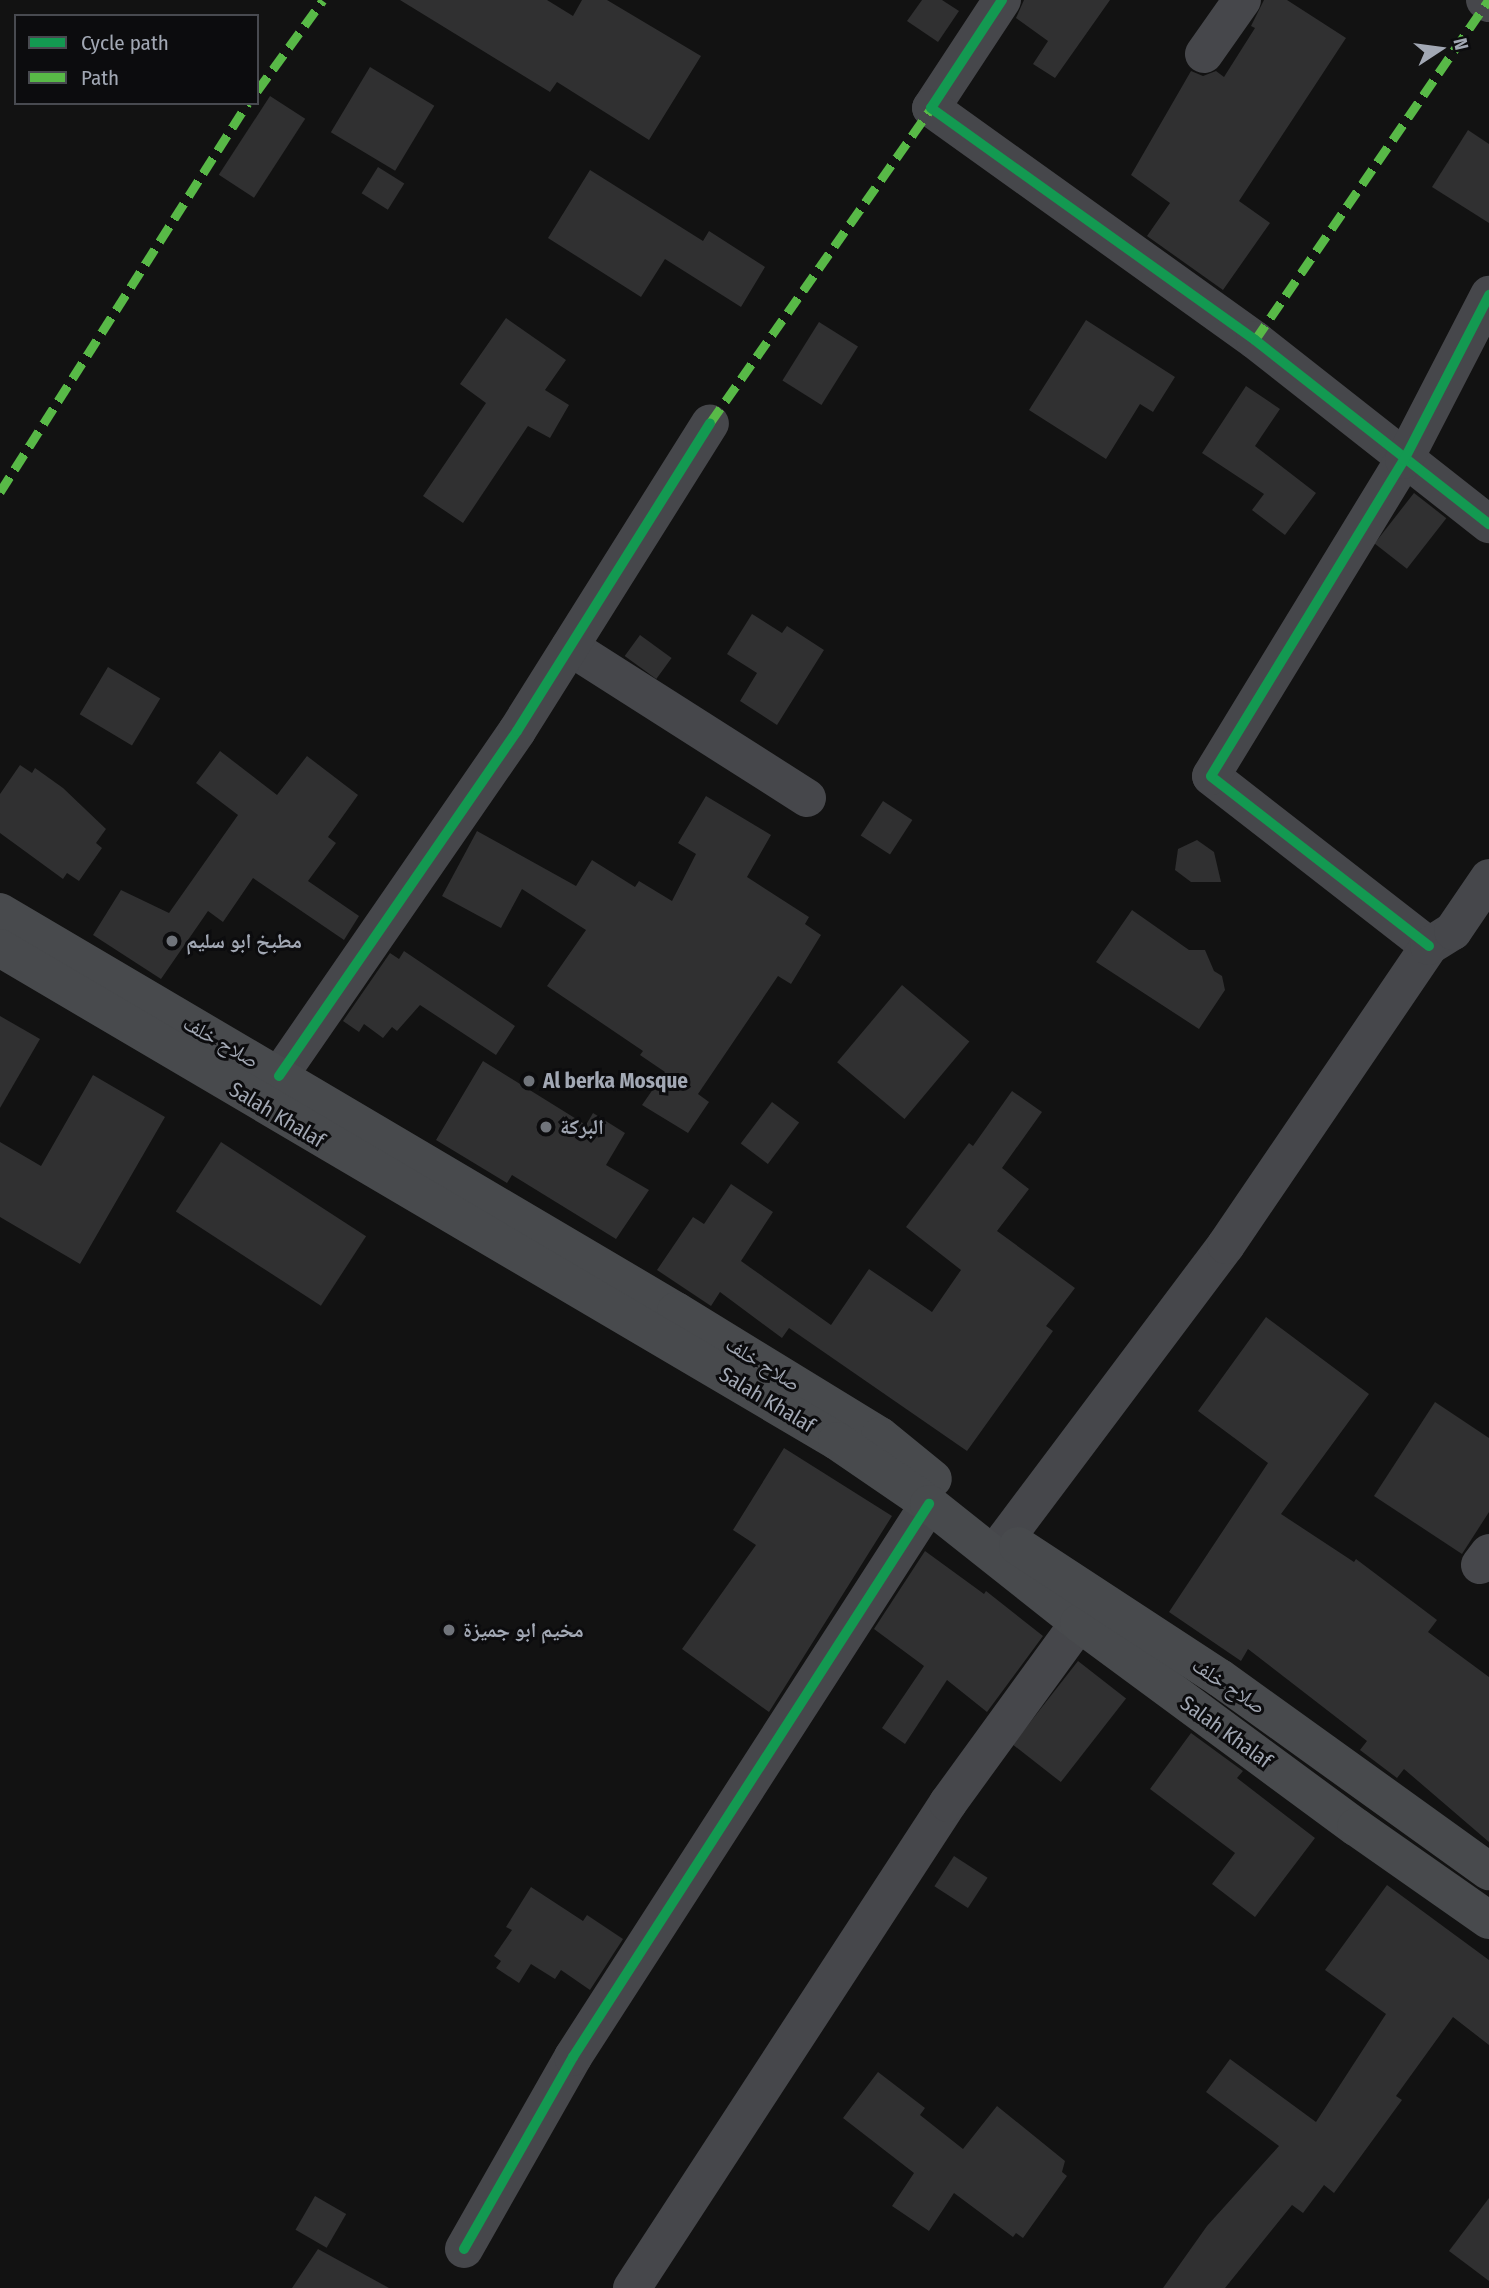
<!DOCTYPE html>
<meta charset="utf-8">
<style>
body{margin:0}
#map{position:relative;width:1489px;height:2288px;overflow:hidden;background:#121212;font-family:"Fira Sans Condensed","Noto Naskh Arabic",sans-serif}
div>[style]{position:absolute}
.building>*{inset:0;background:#303031;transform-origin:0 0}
.minor>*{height:38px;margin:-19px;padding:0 19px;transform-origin:19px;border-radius:19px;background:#46474b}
.major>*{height:38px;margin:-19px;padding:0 19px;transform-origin:19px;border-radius:19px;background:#484a4d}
.quiet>*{height:9px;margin-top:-4.5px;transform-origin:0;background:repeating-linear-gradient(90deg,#58b947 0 18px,transparent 0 27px)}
.cycleway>*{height:10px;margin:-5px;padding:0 5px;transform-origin:5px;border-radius:5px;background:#139951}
.dots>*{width:19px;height:19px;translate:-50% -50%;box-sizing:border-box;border:4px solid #0c0c0e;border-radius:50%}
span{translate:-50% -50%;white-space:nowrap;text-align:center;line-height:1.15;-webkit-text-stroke:6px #0c0c0e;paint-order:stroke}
.poi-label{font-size:21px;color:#a2a8b4;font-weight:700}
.left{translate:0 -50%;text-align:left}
.street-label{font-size:21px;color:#a2a8b4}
.legend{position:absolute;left:14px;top:14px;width:245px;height:91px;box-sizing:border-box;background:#0c0c0e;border:2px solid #484a50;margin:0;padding:9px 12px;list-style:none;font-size:21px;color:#a2a8b4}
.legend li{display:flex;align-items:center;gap:14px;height:35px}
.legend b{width:35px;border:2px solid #484a50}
.north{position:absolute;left:1405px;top:14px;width:70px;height:70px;-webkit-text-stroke:5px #0c0c0e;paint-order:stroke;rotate:77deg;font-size:19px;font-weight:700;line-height:28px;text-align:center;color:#a2a8b4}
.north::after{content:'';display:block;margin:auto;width:24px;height:32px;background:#a2a8b4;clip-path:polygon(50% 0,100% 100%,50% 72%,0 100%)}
</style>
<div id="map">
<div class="building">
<i style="clip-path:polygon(400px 0,547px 0,573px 16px,582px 0,607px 0,701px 56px,649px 140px,557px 82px,550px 92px)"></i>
<i style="clip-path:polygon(922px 0,942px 0,959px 11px,938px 42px,907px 21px)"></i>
<i style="clip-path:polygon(1024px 0,1110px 0,1055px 78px,1033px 64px,1048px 41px,1016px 18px)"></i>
<i style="clip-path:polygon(1264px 0,1287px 0,1346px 38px,1239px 201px,1270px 223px,1223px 290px,1147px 236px,1170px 203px,1131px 175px,1191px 71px,1203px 76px,1216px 71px,1224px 77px,1255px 28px,1251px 26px)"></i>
<i style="left:370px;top:67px;width:75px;height:76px;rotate:31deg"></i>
<i style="left:270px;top:96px;width:42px;height:94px;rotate:33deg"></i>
<i style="clip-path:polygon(1468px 130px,1489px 144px,1489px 223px,1432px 187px)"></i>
<i style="left:378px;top:167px;width:31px;height:31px;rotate:32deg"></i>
<i style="clip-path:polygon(590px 170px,703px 241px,709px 231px,765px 267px,741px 307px,665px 259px,641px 297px,548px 238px)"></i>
<i style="clip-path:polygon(506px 318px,566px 360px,545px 390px,569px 405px,550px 438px,528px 426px,463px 523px,423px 496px,486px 403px,460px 384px)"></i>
<i style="clip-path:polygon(1086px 320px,1175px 377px,1153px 412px,1140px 404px,1106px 459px,1029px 410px)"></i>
<i style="left:819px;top:322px;width:46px;height:69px;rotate:32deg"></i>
<i style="clip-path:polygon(1246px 386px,1280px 409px,1255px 446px,1316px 493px,1285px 535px,1252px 510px,1264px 494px,1202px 453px)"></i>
<i style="left:1414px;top:493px;width:41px;height:64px;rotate:38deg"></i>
<i style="clip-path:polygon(752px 614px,782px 633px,787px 626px,824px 650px,777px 725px,740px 701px,757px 673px,727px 654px)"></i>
<i style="left:640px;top:635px;width:39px;height:26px;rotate:36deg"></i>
<i style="left:108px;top:667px;width:61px;height:55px;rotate:31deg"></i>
<i style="clip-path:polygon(220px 751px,277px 795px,307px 756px,358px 795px,328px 837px,336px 843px,308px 881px,359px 916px,344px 940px,253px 878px,223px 922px,208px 911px,161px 979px,93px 935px,121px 890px,169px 913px,238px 815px,196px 783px)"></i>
<i style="clip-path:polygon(20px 765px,32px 773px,35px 768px,63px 788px,106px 829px,96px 843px,102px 848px,79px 881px,67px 873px,63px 879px,0 833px,0 794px)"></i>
<i style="clip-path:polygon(706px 796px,771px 835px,747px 877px,809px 917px,805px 924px,821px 935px,791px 984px,778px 976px,698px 1094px,709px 1102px,688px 1133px,642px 1105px,665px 1072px,640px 1055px,643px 1051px,547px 986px,586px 930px,522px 889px,501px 928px,442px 896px,477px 831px,576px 886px,592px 860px,635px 887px,639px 881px,672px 901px,696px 854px,678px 843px)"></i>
<i style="left:883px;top:801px;width:35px;height:41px;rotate:33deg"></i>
<i style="clip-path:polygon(1197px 840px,1214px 852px,1221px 882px,1191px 882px,1175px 870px,1178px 849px)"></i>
<i style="clip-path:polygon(1132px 910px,1189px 950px,1205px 950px,1214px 971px,1222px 976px,1225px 990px,1199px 1029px,1096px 962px)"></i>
<i style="clip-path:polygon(404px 951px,515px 1026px,496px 1055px,420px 1005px,397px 1031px,392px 1027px,383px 1038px,364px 1024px,359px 1032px,343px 1021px,390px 953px,399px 959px)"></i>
<i style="left:902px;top:985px;width:88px;height:101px;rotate:40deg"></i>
<i style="clip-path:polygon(0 1016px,40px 1039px,0 1108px)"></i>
<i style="clip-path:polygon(483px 1061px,586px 1125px,593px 1113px,625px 1133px,606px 1165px,649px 1190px,616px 1239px,512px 1175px,507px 1183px,436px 1140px)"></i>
<i style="clip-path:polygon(93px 1075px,165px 1117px,80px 1264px,0 1217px,0 1142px,41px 1166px)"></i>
<i style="clip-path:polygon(1012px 1091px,1042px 1112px,1002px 1168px,1029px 1189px,997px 1231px,1075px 1288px,1046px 1326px,1053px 1331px,967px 1451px,789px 1328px,782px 1338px,720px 1292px,711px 1306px,657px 1270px,693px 1217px,704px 1224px,731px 1184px,773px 1212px,741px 1261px,831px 1325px,869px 1269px,932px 1312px,961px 1270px,906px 1227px,969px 1143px,973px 1146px)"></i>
<i style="left:772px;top:1102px;width:34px;height:52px;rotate:37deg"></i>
<i style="left:221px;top:1142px;width:173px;height:83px;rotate:33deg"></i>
<i style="clip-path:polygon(1266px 1317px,1369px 1394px,1281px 1514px,1354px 1562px,1356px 1559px,1437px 1620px,1428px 1632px,1489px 1677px,1489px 1842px,1404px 1769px,1397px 1778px,1360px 1750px,1367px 1741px,1248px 1649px,1241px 1661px,1169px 1612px,1268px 1463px,1198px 1411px)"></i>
<i style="clip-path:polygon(1435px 1402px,1489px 1438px,1489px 1512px,1462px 1554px,1374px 1496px)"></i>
<i style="clip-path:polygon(784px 1448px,892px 1516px,769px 1712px,682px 1649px,756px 1545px,733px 1530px)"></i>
<i style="clip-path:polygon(925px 1551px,984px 1594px,986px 1591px,1043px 1636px,987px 1712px,947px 1680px,905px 1744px,882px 1728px,924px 1666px,874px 1629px)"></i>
<i style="left:1078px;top:1661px;width:61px;height:106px;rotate:38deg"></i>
<i style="clip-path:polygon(1191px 1733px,1243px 1771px,1237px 1778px,1315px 1838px,1255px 1917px,1212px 1884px,1235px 1853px,1150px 1789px)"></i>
<i style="left:954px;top:1856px;width:40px;height:36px;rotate:33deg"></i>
<i style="clip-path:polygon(1387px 1885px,1489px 1960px,1489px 2045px,1453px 2017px,1396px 2096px,1402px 2100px,1334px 2193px,1324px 2185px,1303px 2213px,1292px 2205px,1225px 2288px,1163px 2288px,1207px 2226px,1279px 2146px,1206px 2092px,1230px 2059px,1316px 2122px,1386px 2014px,1325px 1970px)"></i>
<i style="clip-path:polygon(531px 1887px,583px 1921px,587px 1915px,623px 1939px,590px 1990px,561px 1970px,555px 1979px,531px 1964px,519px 1983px,496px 1968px,501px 1961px,494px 1956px,512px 1930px,506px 1927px)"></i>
<i style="clip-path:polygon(878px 2072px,925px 2108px,920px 2115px,963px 2149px,997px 2106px,1065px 2161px,1062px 2172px,1067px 2176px,1023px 2238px,1016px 2233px,1013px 2237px,954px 2193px,929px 2231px,892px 2206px,914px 2173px,843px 2118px)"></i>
<i style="left:315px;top:2196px;width:36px;height:39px;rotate:30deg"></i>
<i style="clip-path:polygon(1489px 2198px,1489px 2281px,1449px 2251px)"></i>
<i style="clip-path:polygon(318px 2249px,389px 2288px,292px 2288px)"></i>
</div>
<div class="minor">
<i style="left:1002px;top:0;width:129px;rotate:123.3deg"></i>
<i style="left:931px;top:108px;width:398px;rotate:35.6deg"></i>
<i style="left:1255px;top:340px;width:298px;rotate:38.2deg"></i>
<i style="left:1485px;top:0;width:5px;rotate:37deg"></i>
<i style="left:1204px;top:54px;width:66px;rotate:-54.9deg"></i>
<i style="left:570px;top:647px;width:281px;rotate:32.5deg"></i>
<i style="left:1429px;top:946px;width:276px;rotate:-142.1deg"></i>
<i style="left:1211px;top:776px;width:370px;rotate:-58.6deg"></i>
<i style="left:1404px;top:460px;width:186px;rotate:-62.7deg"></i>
<i style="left:279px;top:1076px;width:419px;rotate:-55.4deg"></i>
<i style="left:517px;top:731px;width:363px;rotate:-57.9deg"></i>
<i style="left:1006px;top:1538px;width:366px;rotate:-53.1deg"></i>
<i style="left:1226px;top:1245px;width:361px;rotate:-55.8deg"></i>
<i style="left:1429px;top:946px;width:28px;rotate:-32deg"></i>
<i style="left:1453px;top:931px;width:64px;rotate:-55.8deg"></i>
<i style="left:1480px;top:1565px;width:15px;rotate:-53deg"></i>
<i style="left:464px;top:2249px;width:221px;rotate:-60.4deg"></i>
<i style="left:573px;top:2057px;width:658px;rotate:-57.23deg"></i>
<i style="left:632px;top:2288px;width:579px;rotate:-56.91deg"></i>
<i style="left:948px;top:1803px;width:223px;rotate:-54deg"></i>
</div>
<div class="major">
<i style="left:0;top:912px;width:785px;rotate:30.55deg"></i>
<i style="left:676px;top:1311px;width:239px;rotate:31.5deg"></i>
<i style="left:880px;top:1436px;width:68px;rotate:39.1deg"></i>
<i style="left:0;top:948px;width:971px;rotate:30.5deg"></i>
<i style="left:837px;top:1441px;width:112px;rotate:34.4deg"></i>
<i style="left:929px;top:1504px;width:191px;rotate:38.4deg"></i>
<i style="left:1079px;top:1623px;width:344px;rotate:36.4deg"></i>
<i style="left:1356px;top:1827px;width:162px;rotate:35deg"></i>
<i style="left:1018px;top:1546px;width:241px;rotate:33.2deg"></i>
<i style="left:1220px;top:1678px;width:331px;rotate:35.7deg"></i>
</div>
<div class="quiet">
<i style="left:257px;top:91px;width:112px;rotate:-54deg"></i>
<i style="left:1255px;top:340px;width:413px;rotate:-55.5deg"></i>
<i style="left:710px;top:423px;width:385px;rotate:-54.9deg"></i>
<i style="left:0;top:492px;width:461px;rotate:-57.5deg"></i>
</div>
<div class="cycleway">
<i style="left:1002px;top:0;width:129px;rotate:123.3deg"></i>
<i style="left:931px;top:108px;width:398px;rotate:35.6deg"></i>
<i style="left:1255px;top:340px;width:298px;rotate:38.2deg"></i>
<i style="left:1429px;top:946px;width:276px;rotate:-142.1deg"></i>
<i style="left:1211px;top:776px;width:370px;rotate:-58.6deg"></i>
<i style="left:1404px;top:460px;width:186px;rotate:-62.7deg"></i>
<i style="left:279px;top:1076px;width:419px;rotate:-55.4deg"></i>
<i style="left:517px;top:731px;width:363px;rotate:-57.9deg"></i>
<i style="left:464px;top:2249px;width:221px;rotate:-60.4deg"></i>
<i style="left:573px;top:2057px;width:658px;rotate:-57.23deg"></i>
</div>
<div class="dots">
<i style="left:172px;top:941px;background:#70747b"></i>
<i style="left:529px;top:1081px;background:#70747b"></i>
<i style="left:546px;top:1127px;background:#70747b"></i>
<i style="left:449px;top:1630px;background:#70747b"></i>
</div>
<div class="poi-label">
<span class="left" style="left:186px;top:941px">مطبخ ابو سليم</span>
<span class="left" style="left:543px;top:1081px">Al berka Mosque</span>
<span class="left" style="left:560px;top:1127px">البركة</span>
<span class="left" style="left:463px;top:1630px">مخيم ابو جميزة</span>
</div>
<div class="street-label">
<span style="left:221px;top:1042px;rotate:30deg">صلاح خلف</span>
<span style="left:277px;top:1115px;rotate:31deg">Salah Khalaf</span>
<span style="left:763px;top:1364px;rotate:32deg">صلاح خلف</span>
<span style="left:767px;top:1400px;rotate:31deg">Salah Khalaf</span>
<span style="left:1229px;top:1686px;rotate:34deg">صلاح خلف</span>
<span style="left:1226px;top:1732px;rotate:36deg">Salah Khalaf</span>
</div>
<ul class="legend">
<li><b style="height:9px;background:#139951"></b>Cycle path</li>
<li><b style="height:9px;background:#58b947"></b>Path</li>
</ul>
<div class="north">N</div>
</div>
